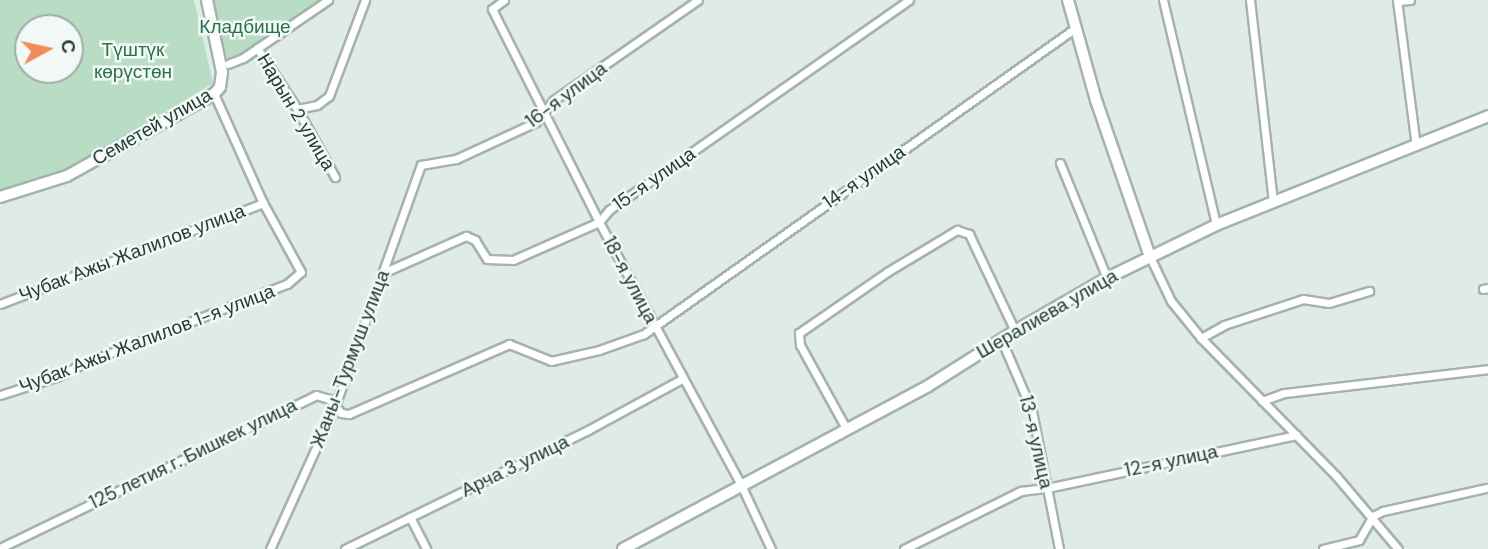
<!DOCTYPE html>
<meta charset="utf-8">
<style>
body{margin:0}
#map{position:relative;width:1488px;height:549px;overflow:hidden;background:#e0ebe7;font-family:"DM Sans",sans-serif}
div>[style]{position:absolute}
.green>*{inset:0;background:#b9dcc5}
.roads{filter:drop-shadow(2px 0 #a3b3ae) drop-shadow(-2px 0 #a3b3ae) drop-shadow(0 2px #a3b3ae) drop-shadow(0 -2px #a3b3ae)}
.street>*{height:7px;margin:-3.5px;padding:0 3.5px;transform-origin:3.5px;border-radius:3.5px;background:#fff}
.secondary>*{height:10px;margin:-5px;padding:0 5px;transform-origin:5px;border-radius:5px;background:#fff}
span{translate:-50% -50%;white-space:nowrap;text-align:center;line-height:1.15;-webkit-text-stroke:5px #f1f8f5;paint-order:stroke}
.park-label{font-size:19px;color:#2b724c}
.street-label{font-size:19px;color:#213b36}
.north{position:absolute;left:14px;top:14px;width:70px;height:70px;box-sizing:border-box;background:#f1f8f5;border:2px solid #9eaca9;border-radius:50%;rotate:82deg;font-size:19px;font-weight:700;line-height:28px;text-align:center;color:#213b36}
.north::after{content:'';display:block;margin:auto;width:24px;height:32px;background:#f28a58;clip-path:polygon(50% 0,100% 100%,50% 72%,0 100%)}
</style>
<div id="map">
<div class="green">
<i style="clip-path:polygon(evenodd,0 0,194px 0,213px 83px,44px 190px,0 201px,0 0,28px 28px,70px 28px,70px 70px,28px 70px,28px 28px)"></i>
<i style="clip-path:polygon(212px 0,335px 0,249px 56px,228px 64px)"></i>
</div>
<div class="roads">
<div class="street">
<i style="left:504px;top:0;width:15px;rotate:143deg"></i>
<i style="left:492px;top:9px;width:238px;rotate:63.3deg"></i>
<i style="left:599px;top:222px;width:299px;rotate:61.6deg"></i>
<i style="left:741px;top:485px;width:71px;rotate:64.9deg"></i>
<i style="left:1163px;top:0;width:231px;rotate:76.7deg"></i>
<i style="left:1250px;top:0;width:202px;rotate:83.5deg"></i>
<i style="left:1397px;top:0;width:147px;rotate:82.6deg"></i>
<i style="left:1397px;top:1px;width:13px;rotate:-4deg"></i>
<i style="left:257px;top:48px;width:73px;rotate:56.7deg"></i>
<i style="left:297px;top:109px;width:78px;rotate:60.8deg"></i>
<i style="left:228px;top:64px;width:16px;rotate:-22deg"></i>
<i style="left:243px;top:58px;width:103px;rotate:-34.3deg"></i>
<i style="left:297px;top:109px;width:20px;rotate:-11deg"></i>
<i style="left:317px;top:105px;width:15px;rotate:-37deg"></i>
<i style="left:329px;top:96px;width:103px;rotate:-69.4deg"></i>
<i style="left:1060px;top:163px;width:124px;rotate:67.8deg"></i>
<i style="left:1150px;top:257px;width:49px;rotate:64.5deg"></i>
<i style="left:1171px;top:301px;width:48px;rotate:51deg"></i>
<i style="left:1201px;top:338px;width:194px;rotate:45.6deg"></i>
<i style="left:1337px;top:477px;width:94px;rotate:49.7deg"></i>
<i style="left:385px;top:272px;width:89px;rotate:-24deg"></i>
<i style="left:466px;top:236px;width:10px;rotate:24deg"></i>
<i style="left:475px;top:240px;width:22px;rotate:58deg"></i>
<i style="left:487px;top:259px;width:26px;rotate:2deg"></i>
<i style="left:513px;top:260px;width:94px;rotate:-23.8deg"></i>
<i style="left:599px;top:222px;width:16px;rotate:-50deg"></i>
<i style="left:609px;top:210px;width:366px;rotate:-35deg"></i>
<i style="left:1483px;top:289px;width:5px;rotate:-11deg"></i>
<i style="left:0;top:304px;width:282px;rotate:-21deg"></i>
<i style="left:1201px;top:338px;width:26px;rotate:-29deg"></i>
<i style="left:1224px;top:325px;width:83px;rotate:-18.2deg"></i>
<i style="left:1303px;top:299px;width:26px;rotate:9deg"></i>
<i style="left:1329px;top:303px;width:42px;rotate:-16.7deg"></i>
<i style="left:1001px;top:339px;width:78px;rotate:66.7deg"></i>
<i style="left:1032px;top:411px;width:141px;rotate:78.9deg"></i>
<i style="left:0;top:395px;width:59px;rotate:-17.8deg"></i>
<i style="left:56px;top:377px;width:32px;rotate:-26deg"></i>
<i style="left:85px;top:363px;width:217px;rotate:-21.4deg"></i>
<i style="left:287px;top:284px;width:18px;rotate:-41deg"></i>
<i style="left:301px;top:272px;width:79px;rotate:-118.8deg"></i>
<i style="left:263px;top:203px;width:120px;rotate:-114.2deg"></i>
<i style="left:1262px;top:401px;width:23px;rotate:-20deg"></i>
<i style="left:1284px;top:393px;width:205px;rotate:-6.7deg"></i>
<i style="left:847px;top:430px;width:97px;rotate:-118.9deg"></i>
<i style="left:800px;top:345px;width:12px;rotate:-95deg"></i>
<i style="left:799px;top:333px;width:107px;rotate:-34.7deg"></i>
<i style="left:887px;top:272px;width:82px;rotate:-31deg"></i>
<i style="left:957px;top:230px;width:13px;rotate:18deg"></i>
<i style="left:969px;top:234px;width:107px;rotate:64.6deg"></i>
<i style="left:410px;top:517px;width:36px;rotate:63deg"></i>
<i style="left:0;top:548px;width:351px;rotate:-25.8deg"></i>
<i style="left:316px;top:395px;width:14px;rotate:17deg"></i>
<i style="left:329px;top:399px;width:18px;rotate:49deg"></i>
<i style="left:341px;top:413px;width:8px;rotate:7deg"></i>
<i style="left:349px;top:414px;width:175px;rotate:-23.6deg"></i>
<i style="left:509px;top:344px;width:45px;rotate:22deg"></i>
<i style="left:551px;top:361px;width:49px;rotate:-12.9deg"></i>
<i style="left:599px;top:350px;width:48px;rotate:-19.6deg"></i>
<i style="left:644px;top:334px;width:527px;rotate:-35.35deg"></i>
<i style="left:270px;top:549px;width:157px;rotate:-65.6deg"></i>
<i style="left:335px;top:406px;width:256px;rotate:-70.4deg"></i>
<i style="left:421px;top:165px;width:36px;rotate:-10deg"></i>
<i style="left:456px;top:159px;width:88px;rotate:-24.8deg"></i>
<i style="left:536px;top:122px;width:28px;rotate:-51deg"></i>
<i style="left:554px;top:100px;width:175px;rotate:-34.8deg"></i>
<i style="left:345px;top:549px;width:271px;rotate:-26.1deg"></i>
<i style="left:588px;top:430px;width:107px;rotate:-28.5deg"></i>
<i style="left:904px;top:549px;width:131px;rotate:-26.4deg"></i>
<i style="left:1021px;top:491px;width:26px;rotate:-7deg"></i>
<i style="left:1047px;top:488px;width:255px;rotate:-12deg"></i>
<i style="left:1323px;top:549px;width:37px;rotate:-14deg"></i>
<i style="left:1359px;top:540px;width:28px;rotate:-60deg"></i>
<i style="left:1373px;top:516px;width:11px;rotate:-27deg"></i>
<i style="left:1383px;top:511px;width:106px;rotate:-12.6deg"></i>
</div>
<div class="secondary">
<i style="left:1068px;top:0;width:104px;rotate:74.4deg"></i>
<i style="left:1096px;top:100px;width:166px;rotate:71deg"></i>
<i style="left:0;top:197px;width:70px;rotate:-17.4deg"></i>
<i style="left:67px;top:176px;width:168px;rotate:-29.2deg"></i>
<i style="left:214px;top:94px;width:9px;rotate:-49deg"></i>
<i style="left:220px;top:87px;width:15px;rotate:-82deg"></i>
<i style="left:222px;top:72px;width:74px;rotate:-101.8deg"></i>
<i style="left:623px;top:549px;width:346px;rotate:-28.1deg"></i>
<i style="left:928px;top:386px;width:103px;rotate:-32.3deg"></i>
<i style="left:1015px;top:331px;width:106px;rotate:-29.9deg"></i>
<i style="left:1107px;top:278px;width:121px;rotate:-25.9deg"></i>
<i style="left:1216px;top:225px;width:293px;rotate:-21.8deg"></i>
</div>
</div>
<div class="park-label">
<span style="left:245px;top:27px">Кладбище</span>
<span style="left:133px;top:61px">Түштүк<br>көрүстөн</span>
</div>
<div class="street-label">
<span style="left:566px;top:95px;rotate:-37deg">16-я улица</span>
<span style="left:296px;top:112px;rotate:59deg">Нарын 2 улица</span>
<span style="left:152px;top:127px;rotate:-30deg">Семетей улица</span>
<span style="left:864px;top:177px;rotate:-35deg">14-я улица</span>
<span style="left:654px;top:179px;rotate:-35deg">15-я улица</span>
<span style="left:132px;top:253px;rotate:-21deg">Чубак Ажы Жалилов улица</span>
<span style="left:630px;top:280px;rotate:62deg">18-я улица</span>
<span style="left:1047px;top:314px;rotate:-30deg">Шералиева улица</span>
<span style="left:147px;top:339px;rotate:-21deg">Чубак Ажы Жалилов 1-я улица</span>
<span style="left:350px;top:359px;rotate:-69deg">Жаны-Турмуш улица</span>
<span style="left:1036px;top:442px;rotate:77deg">13-я улица</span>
<span style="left:193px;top:454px;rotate:-26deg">125 летия г. Бишкек улица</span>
<span style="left:1171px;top:461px;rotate:-12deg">12-я улица</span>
<span style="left:515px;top:466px;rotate:-26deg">Арча 3 улица</span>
</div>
<div class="north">С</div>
</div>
